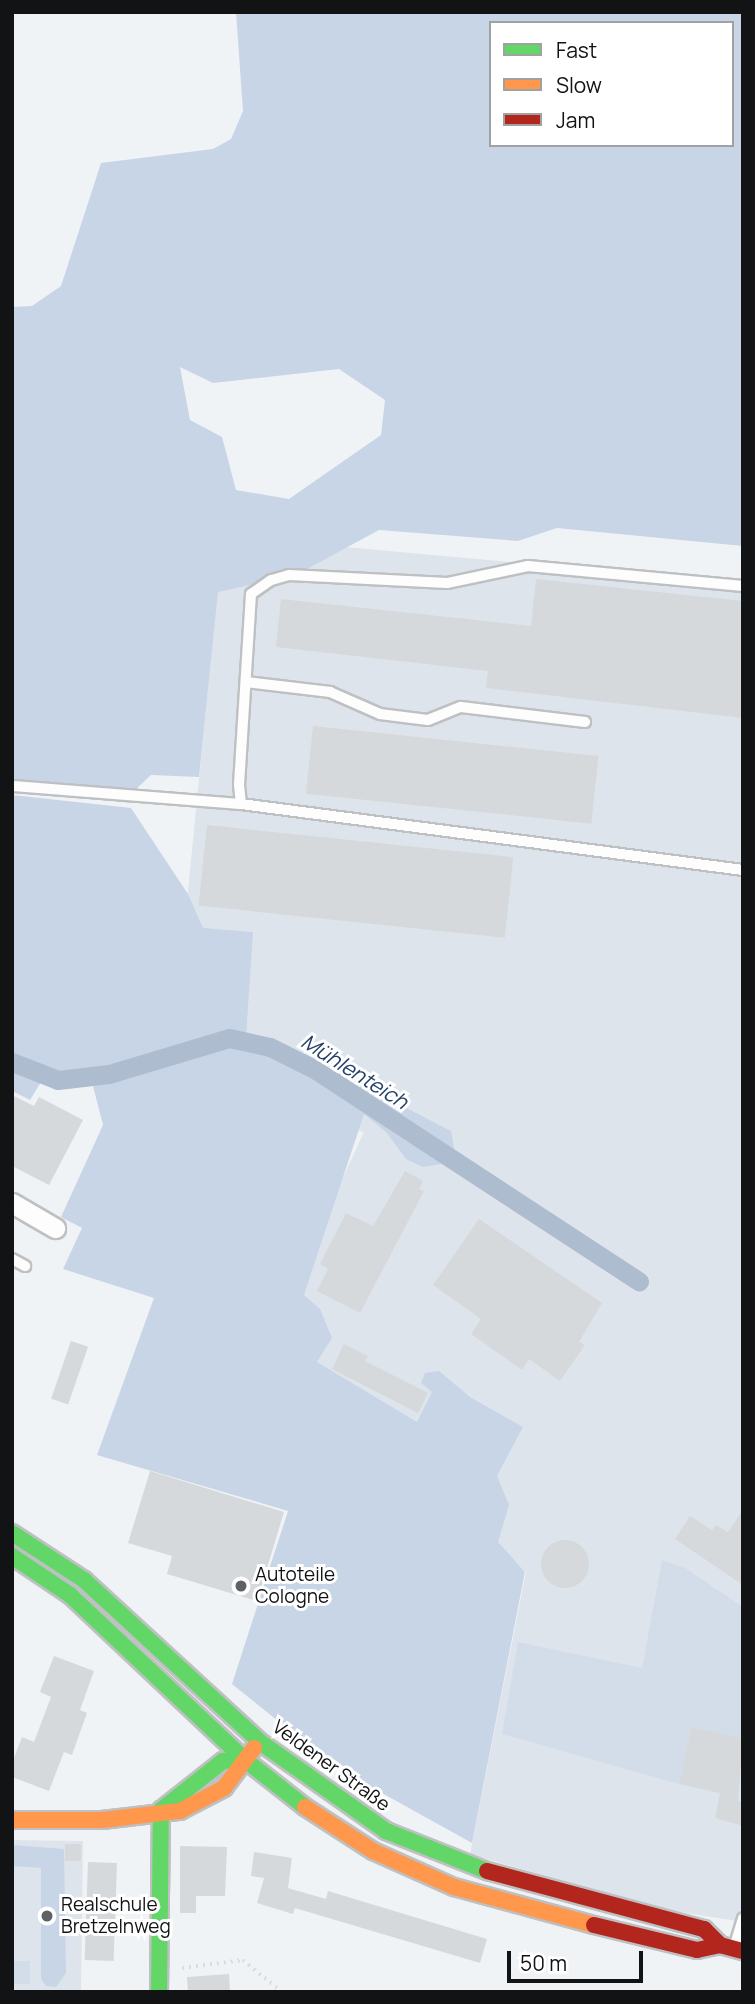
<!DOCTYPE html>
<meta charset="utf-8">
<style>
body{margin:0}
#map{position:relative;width:755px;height:2004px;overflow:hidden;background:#f0f3f6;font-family:Manrope,sans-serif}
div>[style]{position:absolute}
.built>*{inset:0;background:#dee4ec}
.green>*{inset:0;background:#d3ddea;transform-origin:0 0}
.forest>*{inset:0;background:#c8d5e6}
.canal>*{height:19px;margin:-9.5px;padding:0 9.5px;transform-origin:9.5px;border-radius:9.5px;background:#aebcd0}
.building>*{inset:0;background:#d6d9db;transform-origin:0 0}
.round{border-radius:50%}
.path>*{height:3.5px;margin-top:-1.75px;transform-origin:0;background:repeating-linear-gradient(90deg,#dcdcdd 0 2px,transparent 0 7px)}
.roads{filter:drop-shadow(2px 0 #bec0c2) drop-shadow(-2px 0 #bec0c2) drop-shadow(0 2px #bec0c2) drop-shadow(0 -2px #bec0c2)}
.lane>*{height:10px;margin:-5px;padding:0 5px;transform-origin:5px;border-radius:5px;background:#fdfdfe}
.street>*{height:19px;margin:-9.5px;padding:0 9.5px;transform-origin:9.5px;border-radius:9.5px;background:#fdfdfe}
.fast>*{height:16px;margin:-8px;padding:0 8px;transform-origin:8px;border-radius:8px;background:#63d668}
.slow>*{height:16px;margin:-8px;padding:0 8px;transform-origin:8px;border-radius:8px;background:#ff974d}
.jam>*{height:16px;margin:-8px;padding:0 8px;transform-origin:8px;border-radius:8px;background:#b3261e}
.dots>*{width:19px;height:19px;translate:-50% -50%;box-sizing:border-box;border:4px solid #fff;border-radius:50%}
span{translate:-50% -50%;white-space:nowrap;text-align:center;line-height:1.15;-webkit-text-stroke:6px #fff;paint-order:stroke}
.poi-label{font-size:19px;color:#121315}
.left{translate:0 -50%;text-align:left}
.street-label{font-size:19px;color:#121315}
.water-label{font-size:21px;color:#234167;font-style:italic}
.frame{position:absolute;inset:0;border:14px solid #121315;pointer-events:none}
.legend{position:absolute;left:489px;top:21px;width:245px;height:126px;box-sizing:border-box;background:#fff;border:2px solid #a0a1a1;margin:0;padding:9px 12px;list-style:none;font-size:21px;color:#121315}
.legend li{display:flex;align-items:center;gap:14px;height:35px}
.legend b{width:35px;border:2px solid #a0a1a1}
.scale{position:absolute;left:507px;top:1951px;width:136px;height:32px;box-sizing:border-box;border:4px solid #121315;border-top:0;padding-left:9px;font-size:21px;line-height:24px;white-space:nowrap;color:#121315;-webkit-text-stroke:5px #fff;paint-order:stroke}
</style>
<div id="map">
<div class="built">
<i style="clip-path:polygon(223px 536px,743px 583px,743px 1922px,655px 1908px,470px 1854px,526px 1572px,268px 1339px,364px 1132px,169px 1083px)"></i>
<i style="clip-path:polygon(12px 1840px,83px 1841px,81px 1990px,95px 1992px,12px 1992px)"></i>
</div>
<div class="green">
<i style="clip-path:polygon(662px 1560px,685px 1568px,743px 1607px,743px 1738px,691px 1727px,679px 1784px,502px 1734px,518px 1642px,642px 1668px)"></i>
<i style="left:12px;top:1961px;width:18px;height:23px"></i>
</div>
<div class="forest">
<i style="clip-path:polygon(evenodd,236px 12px,743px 12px,743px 546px,557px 528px,518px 541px,379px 530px,296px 575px,218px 592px,199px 777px,151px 775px,132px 793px,130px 803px,12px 787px,12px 307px,32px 306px,61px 286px,101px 163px,213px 149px,231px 139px,243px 111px,236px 12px,491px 23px,732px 23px,732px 145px,491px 145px,491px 23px,236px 12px,180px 367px,213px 383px,339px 369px,385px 400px,381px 435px,289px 499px,236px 490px,222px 437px,190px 420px,180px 367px)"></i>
<i style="clip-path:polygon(12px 795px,131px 808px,188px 894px,203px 928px,253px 932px,245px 1052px,294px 1050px,451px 1131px,455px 1153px,441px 1164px,423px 1167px,406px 1159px,386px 1132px,364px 1114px,304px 1295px,320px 1309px,332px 1338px,317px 1362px,417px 1422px,432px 1392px,421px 1383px,425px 1373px,439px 1371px,470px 1397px,523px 1427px,497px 1476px,509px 1505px,498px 1542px,525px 1572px,472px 1843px,335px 1767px,232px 1684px,288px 1511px,97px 1455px,154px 1298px,63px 1269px,82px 1228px,61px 1217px,103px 1125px,93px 1086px,59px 1088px,41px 1082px,30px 1100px,12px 1091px)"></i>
<i style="clip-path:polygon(12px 1845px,64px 1849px,66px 1973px,56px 1987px,46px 1986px,41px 1979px,41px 1868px,12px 1866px)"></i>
</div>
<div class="canal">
<i style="left:12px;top:1062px;width:49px;rotate:21.4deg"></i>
<i style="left:58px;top:1080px;width:51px;rotate:-6.7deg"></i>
<i style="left:109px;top:1074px;width:125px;rotate:-16.7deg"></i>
<i style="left:229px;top:1038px;width:42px;rotate:12.4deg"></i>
<i style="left:270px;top:1047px;width:51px;rotate:26.6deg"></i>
<i style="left:316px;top:1070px;width:386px;rotate:33.2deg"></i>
</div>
<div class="building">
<i style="clip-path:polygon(536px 579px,743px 601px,743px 718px,486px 688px,488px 671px,276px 647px,281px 599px,531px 626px)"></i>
<i style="left:313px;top:726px;width:287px;height:68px;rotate:6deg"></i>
<i style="left:207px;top:825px;width:308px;height:81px;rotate:6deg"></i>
<i style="clip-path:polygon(12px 1095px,34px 1106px,39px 1097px,83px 1120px,49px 1185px,12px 1166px)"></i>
<i style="clip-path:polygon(405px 1171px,423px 1181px,419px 1189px,424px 1191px,360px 1313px,317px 1291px,328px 1269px,320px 1264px,346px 1213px,373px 1226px)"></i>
<i style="clip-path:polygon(479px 1219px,602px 1303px,579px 1342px,585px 1345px,560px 1381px,529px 1359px,522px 1370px,471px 1334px,481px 1319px,433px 1285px)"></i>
<i style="left:71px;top:1341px;width:18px;height:61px;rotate:19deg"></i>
<i style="clip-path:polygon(344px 1344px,368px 1356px,365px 1361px,428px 1393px,418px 1413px,332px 1369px)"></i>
<i style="clip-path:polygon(150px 1471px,284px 1512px,257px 1601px,167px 1574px,172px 1556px,128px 1543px)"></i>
<i style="clip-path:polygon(743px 1510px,743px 1585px,675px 1539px,690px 1516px,712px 1530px,716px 1525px,728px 1532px)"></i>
<i class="round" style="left:541px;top:1540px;width:48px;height:48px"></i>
<i style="clip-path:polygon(54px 1656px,94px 1671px,80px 1710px,87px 1713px,72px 1755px,64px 1752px,49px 1791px,12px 1777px,12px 1763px,22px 1737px,34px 1742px,51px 1697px,40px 1692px)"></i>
<i style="clip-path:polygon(691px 1727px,743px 1738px,738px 1801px,743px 1802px,743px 1826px,715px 1818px,720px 1793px,679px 1784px)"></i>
<i style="left:65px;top:1844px;width:16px;height:17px"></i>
<i style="clip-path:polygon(180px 1846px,227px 1847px,225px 1896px,196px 1896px,196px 1913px,180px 1913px)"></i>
<i style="clip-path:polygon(254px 1852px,292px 1858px,288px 1888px,326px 1899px,328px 1891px,487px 1939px,480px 1963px,295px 1908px,293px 1914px,257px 1903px,264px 1878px,251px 1876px)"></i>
<i style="left:88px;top:1862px;width:29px;height:98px;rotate:2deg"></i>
<i style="clip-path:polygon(229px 1974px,230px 1992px,188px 1992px,187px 1977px)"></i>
</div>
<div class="path">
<i style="left:182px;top:1968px;width:62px;rotate:-7.5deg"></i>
<i style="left:243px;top:1960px;width:50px;rotate:39.4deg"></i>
</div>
<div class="roads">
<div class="lane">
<i style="left:743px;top:586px;width:216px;rotate:-174.7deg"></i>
<i style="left:528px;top:566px;width:83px;rotate:168.1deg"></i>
<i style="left:447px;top:583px;width:158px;rotate:-177.1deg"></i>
<i style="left:289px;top:575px;width:19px;rotate:164deg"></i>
<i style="left:271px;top:580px;width:24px;rotate:145deg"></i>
<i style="left:251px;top:594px;width:191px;rotate:93.6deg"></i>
<i style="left:239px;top:785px;width:19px;rotate:84deg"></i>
<i style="left:241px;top:804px;width:506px;rotate:7.49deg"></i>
<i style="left:246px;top:682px;width:85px;rotate:6.8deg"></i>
<i style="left:330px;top:692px;width:55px;rotate:23.7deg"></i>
<i style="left:380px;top:714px;width:48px;rotate:7.1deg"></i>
<i style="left:428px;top:720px;width:35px;rotate:-22deg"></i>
<i style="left:461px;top:707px;width:125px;rotate:6.9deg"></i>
<i style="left:12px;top:786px;width:230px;rotate:4.5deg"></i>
<i style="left:12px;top:1259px;width:15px;rotate:28deg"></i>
<i style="left:734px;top:1948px;width:31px;rotate:-73deg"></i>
</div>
<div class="street">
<i style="left:12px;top:1203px;width:50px;rotate:30.2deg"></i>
</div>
<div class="fast">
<i style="left:12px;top:1533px;width:86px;rotate:33.1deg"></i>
<i style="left:84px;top:1580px;width:239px;rotate:42.6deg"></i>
<i style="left:260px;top:1742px;width:154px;rotate:35.2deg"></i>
<i style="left:386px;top:1831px;width:109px;rotate:21.6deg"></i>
<i style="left:12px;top:1556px;width:70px;rotate:33.9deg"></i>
<i style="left:70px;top:1595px;width:239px;rotate:43.3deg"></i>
<i style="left:244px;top:1759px;width:78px;rotate:38.2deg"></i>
<i style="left:161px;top:1810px;width:79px;rotate:-38.3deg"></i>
<i style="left:223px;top:1761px;width:21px;rotate:-5deg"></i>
<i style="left:159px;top:1992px;width:182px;rotate:-89.4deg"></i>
</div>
<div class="slow">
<i style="left:305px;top:1807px;width:81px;rotate:32.9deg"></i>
<i style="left:373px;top:1851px;width:89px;rotate:24deg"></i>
<i style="left:454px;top:1887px;width:145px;rotate:15.2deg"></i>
<i style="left:12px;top:1820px;width:90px"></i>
<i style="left:102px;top:1820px;width:79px;rotate:-6.6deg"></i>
<i style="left:180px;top:1811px;width:50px;rotate:-27.6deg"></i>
<i style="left:224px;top:1788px;width:50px;rotate:-53.1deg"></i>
</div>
<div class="jam">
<i style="left:487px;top:1871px;width:225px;rotate:15deg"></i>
<i style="left:704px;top:1929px;width:23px;rotate:45deg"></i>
<i style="left:594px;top:1925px;width:106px;rotate:13.6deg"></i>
<i style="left:697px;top:1950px;width:24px;rotate:-12deg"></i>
<i style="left:720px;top:1945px;width:24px;rotate:15deg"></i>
</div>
</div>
<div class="dots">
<i style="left:241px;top:1586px;background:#606164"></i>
<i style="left:47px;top:1916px;background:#606164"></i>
</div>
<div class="poi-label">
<span class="left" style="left:255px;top:1586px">Autoteile<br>Cologne</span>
<span class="left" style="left:61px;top:1916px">Realschule<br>Bretzelnweg</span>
</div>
<div class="street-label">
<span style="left:331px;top:1766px;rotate:36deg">Veldener Straße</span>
</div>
<div class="water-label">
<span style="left:355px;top:1071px;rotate:32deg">Mühlenteich</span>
</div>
<div class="frame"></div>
<ul class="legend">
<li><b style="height:9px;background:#63d668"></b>Fast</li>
<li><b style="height:9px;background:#ff974d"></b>Slow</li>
<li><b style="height:9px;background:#b3261e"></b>Jam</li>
</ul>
<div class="scale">50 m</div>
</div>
